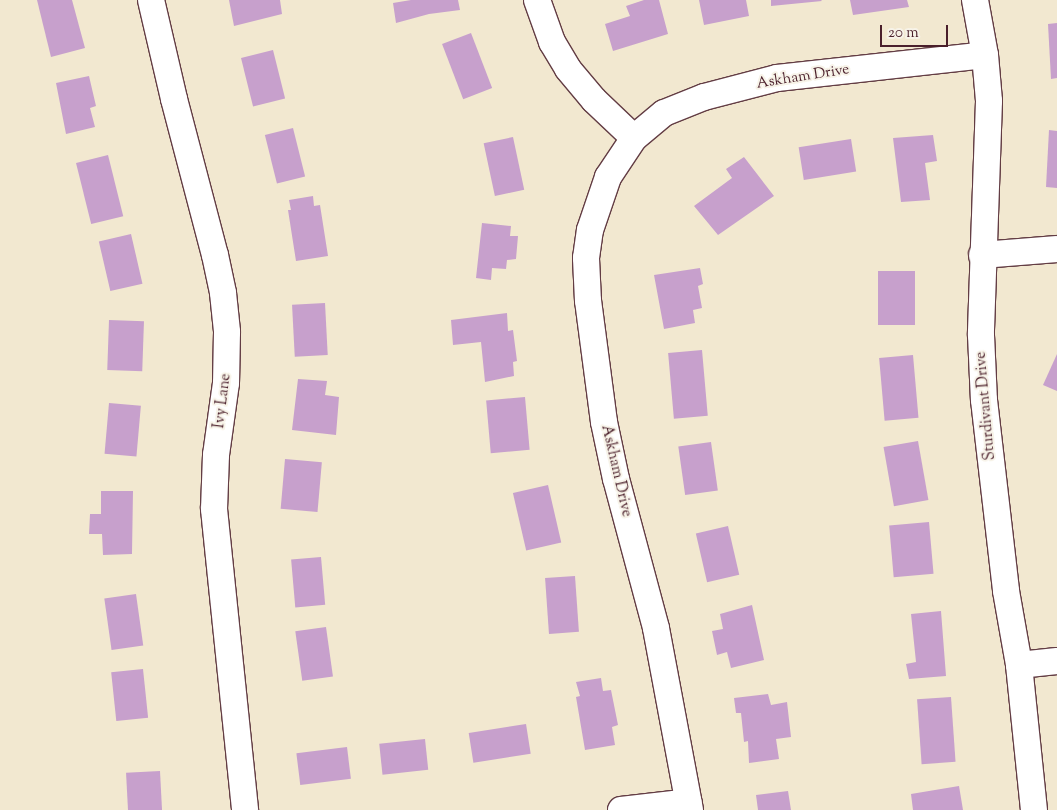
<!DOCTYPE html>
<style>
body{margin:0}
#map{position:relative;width:1057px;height:810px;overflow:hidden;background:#f2e8d0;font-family:"Sorts Mill Goudy",serif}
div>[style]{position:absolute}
.building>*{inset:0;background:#c7a0cc;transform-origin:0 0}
.roads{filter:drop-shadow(1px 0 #633d44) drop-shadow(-1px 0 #633d44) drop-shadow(0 1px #633d44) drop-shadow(0 -1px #633d44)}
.minor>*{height:26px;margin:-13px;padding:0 13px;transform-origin:13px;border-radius:13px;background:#fff}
span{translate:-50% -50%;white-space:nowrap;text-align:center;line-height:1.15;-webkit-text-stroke:4px #f7f3e8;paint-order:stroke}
.street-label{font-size:15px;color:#4a1f2b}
.scale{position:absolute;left:880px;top:25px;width:68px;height:22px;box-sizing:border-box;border:2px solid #4a1f2b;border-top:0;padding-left:6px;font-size:15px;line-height:18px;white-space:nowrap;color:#4a1f2b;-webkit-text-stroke:4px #f7f3e8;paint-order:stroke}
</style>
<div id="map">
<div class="building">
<i style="clip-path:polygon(37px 0,72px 0,85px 48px,51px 57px)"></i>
<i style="clip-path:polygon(229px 0,280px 0,282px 14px,234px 26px)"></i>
<i style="clip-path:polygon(411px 0,458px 0,460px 10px,429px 14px,396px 23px,393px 3px)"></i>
<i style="clip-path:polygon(644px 0,659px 0,668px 34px,613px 51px,605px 24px,630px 16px,626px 6px)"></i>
<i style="clip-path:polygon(699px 0,746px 0,749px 16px,704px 25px)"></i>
<i style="clip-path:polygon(771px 0,821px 0,822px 1px,771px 6px)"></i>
<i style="clip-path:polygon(850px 0,907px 0,909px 7px,853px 15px)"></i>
<i style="clip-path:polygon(1057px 23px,1057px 78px,1051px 79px,1048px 24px)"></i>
<i style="left:471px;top:33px;width:59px;height:31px;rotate:69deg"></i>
<i style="left:273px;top:50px;width:50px;height:33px;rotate:76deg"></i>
<i style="clip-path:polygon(89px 76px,96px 106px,90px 108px,95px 127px,66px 134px,56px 83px)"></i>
<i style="left:293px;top:128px;width:50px;height:29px;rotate:76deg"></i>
<i style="clip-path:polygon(1049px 130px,1057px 131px,1057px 188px,1046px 187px)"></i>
<i style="clip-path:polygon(933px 135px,937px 161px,925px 163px,930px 200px,901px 202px,893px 138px)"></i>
<i style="left:513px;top:137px;width:54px;height:30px;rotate:78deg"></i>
<i style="left:851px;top:139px;width:33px;height:53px;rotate:81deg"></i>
<i style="left:108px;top:155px;width:63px;height:33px;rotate:76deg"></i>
<i style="clip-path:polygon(744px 157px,774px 196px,718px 235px,694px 206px,732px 178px,726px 169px)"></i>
<i style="clip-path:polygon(313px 196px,314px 206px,320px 205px,328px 256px,296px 261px,288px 210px,291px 210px,289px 200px)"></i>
<i style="clip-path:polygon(482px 223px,511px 226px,510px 236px,518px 236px,516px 259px,507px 260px,506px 269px,492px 268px,491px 280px,476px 278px)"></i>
<i style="left:131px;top:234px;width:51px;height:33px;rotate:77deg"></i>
<i style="clip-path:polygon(700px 268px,703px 284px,698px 286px,702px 308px,693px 310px,695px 323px,664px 329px,654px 275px)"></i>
<i style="left:878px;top:271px;width:37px;height:54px"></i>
<i style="left:325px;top:303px;width:52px;height:33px;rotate:87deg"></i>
<i style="clip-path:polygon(507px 313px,508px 331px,513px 330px,517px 361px,513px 362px,514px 376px,485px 382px,481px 342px,453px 345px,451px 320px)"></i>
<i style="left:109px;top:320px;width:35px;height:50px;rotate:2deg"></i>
<i style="left:702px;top:350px;width:66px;height:34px;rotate:85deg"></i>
<i style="clip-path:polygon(1057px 354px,1057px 391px,1043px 385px)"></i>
<i style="left:913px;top:355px;width:63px;height:34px;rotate:85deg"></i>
<i style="clip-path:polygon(298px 379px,327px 381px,325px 395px,339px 397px,336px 435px,292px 430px)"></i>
<i style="left:525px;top:397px;width:53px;height:39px;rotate:85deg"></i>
<i style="left:109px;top:403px;width:32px;height:51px;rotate:5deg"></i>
<i style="left:918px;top:441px;width:60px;height:35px;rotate:80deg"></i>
<i style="left:711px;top:442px;width:49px;height:33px;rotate:82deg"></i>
<i style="left:285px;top:459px;width:37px;height:50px;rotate:5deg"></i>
<i style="left:548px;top:485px;width:59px;height:36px;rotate:77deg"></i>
<i style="clip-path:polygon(101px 491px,133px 491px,132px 554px,103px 555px,102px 534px,89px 534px,90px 514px,101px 514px)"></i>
<i style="left:929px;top:522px;width:52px;height:40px;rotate:85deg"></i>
<i style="left:728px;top:526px;width:50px;height:33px;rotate:77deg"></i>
<i style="left:321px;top:557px;width:48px;height:30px;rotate:85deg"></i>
<i style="left:575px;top:576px;width:56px;height:30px;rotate:86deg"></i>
<i style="left:136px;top:594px;width:52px;height:32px;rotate:82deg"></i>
<i style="clip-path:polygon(752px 605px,764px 660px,731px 668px,727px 652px,717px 655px,712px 631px,723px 629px,720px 614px)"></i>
<i style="clip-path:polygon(941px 611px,946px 676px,909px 679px,906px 664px,916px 662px,911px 614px)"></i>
<i style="left:326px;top:627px;width:50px;height:31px;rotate:82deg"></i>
<i style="left:143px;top:669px;width:49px;height:32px;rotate:84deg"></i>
<i style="clip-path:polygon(601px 678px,603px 691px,611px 690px,618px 725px,612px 727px,615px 745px,585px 750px,576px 697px,580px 696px,576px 682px)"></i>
<i style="clip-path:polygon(768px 694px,771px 705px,787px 702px,791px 737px,776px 739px,779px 759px,749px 763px,748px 741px,744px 742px,741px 713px,736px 713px,734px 698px)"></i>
<i style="left:951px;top:697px;width:65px;height:34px;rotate:86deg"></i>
<i style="left:526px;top:724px;width:30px;height:58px;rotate:81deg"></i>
<i style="left:425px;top:739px;width:31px;height:46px;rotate:84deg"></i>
<i style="left:347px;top:747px;width:32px;height:51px;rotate:83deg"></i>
<i style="left:160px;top:771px;width:39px;height:34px;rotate:87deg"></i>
<i style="clip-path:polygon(959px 786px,963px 810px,913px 810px,911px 794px)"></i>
<i style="clip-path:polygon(788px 791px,791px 810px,758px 810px,756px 795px)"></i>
</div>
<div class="roads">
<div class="minor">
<i style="left:151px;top:0;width:102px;rotate:76.9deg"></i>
<i style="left:174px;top:99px;width:161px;rotate:75.3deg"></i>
<i style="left:215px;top:255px;width:39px;rotate:78deg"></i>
<i style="left:223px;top:293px;width:39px;rotate:84deg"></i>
<i style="left:227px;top:332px;width:51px;rotate:91.1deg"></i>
<i style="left:226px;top:383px;width:73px;rotate:97.9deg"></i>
<i style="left:216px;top:455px;width:54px;rotate:92.1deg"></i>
<i style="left:214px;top:509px;width:303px;rotate:84.1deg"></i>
<i style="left:537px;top:0;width:45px;rotate:70.3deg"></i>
<i style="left:552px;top:42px;width:31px;rotate:59deg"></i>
<i style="left:568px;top:69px;width:40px;rotate:50deg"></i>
<i style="left:594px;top:100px;width:55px;rotate:43.5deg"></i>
<i style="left:975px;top:0;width:56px;rotate:79.7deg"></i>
<i style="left:985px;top:55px;width:46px;rotate:85deg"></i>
<i style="left:989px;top:101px;width:234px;rotate:92deg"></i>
<i style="left:981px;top:335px;width:65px;rotate:87.4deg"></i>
<i style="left:984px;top:400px;width:192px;rotate:83.4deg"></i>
<i style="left:1006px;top:591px;width:75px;rotate:80deg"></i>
<i style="left:1019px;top:665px;width:146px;rotate:84.1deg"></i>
<i style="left:982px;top:255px;width:75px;rotate:-4.6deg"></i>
<i style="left:1019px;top:665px;width:38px;rotate:-6deg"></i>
<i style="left:621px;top:810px;width:68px;rotate:-6.7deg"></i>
<i style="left:690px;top:810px;width:185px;rotate:-100.6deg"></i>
<i style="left:656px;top:628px;width:154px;rotate:-105deg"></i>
<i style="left:616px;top:479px;width:58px;rotate:-101.9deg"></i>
<i style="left:604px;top:422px;width:122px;rotate:-97.5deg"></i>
<i style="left:588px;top:301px;width:43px;rotate:-92.7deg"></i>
<i style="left:586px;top:258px;width:28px;rotate:-82deg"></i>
<i style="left:590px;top:230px;width:56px;rotate:-71.2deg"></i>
<i style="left:608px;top:177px;width:47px;rotate:-56.3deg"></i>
<i style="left:634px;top:138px;width:39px;rotate:-40deg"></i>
<i style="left:664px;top:113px;width:43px;rotate:-21.8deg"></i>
<i style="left:704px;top:97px;width:75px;rotate:-14.6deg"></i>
<i style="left:777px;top:78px;width:209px;rotate:-6.3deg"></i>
</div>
</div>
<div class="street-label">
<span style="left:803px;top:77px;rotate:-9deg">Askham Drive</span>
<span style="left:223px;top:401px;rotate:-83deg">Ivy Lane</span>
<span style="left:986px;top:406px;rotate:-95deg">Sturdivant Drive</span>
<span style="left:616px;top:471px;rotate:77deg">Askham Drive</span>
</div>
<div class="scale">20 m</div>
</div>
